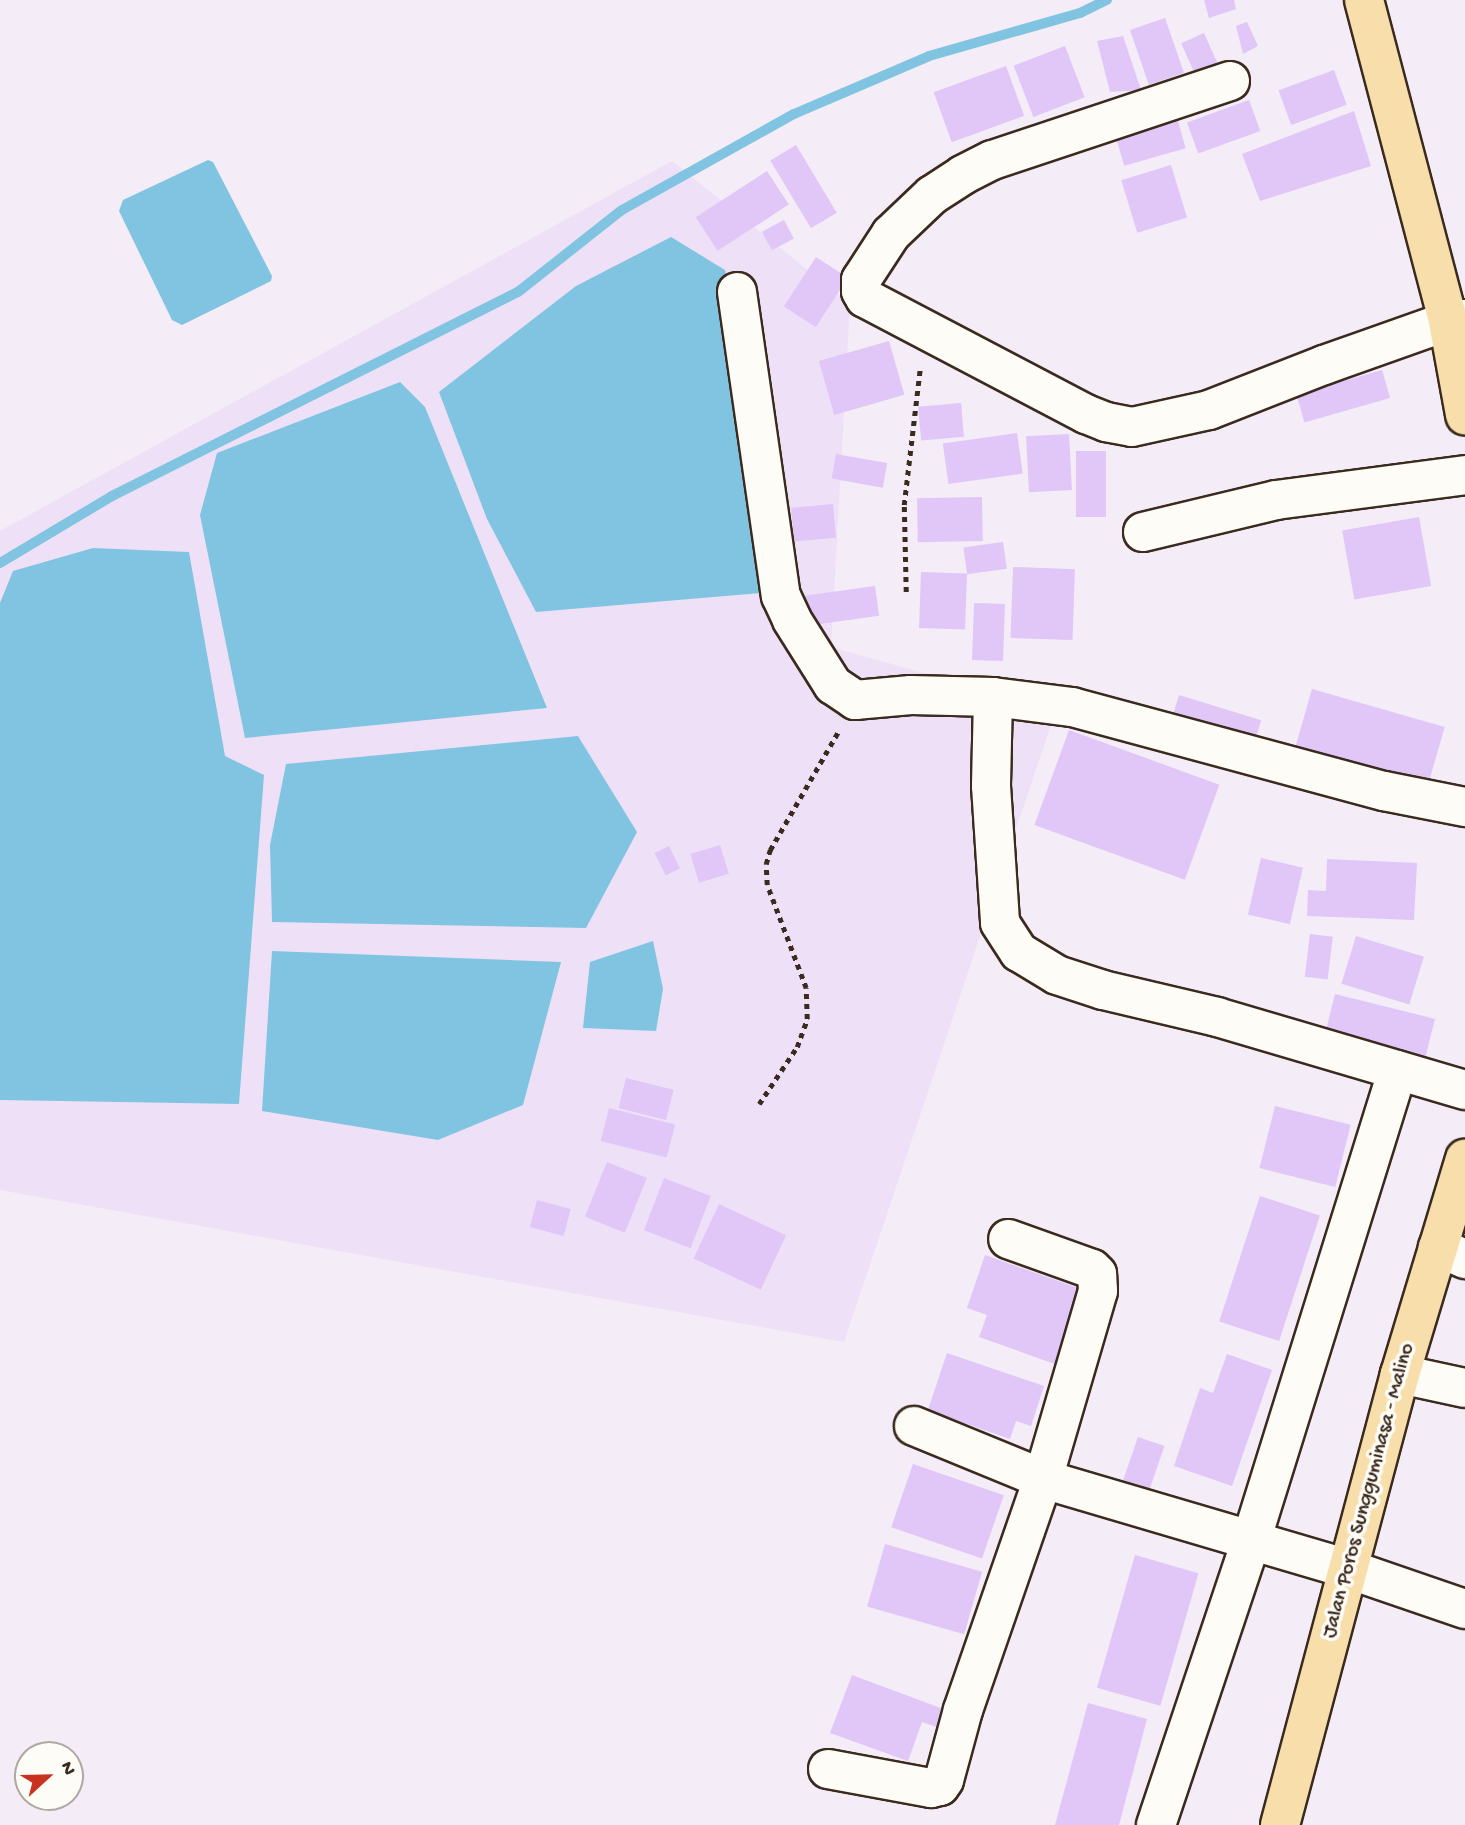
<!DOCTYPE html>
<style>
body{margin:0}
#map{position:relative;width:1465px;height:1825px;overflow:hidden;background:#f4ecf7;font-family:"Gochi Hand",sans-serif}
div>[style]{position:absolute}
.built>*{inset:0;background:#eee1f7}
.water>*{inset:0;background:#80c4e1}
.stream>*{height:10px;margin:-5px;padding:0 5px;transform-origin:5px;border-radius:5px;background:#80c4e1}
.building>*{inset:0;background:#e0c7f7;transform-origin:0 0}
.path>*{height:4.5px;margin-top:-2.25px;transform-origin:0;background:repeating-linear-gradient(90deg,#3b2a1e 0 5px,transparent 0 10px)}
.roads{filter:drop-shadow(2px 0 #3b2a1e) drop-shadow(-2px 0 #3b2a1e) drop-shadow(0 2px #3b2a1e) drop-shadow(0 -2px #3b2a1e)}
.minor>*{height:38px;margin:-19px;padding:0 19px;transform-origin:19px;border-radius:19px;background:#fdfcf7}
.major>*{height:38px;margin:-19px;padding:0 19px;transform-origin:19px;border-radius:19px;background:#f8deab}
span{translate:-50% -50%;white-space:nowrap;text-align:center;line-height:1.15;-webkit-text-stroke:7px #fdfcf7;paint-order:stroke}
.street-label{font-size:21px;color:#3b2a1e}
.north{position:absolute;left:14px;top:1741px;width:70px;height:70px;box-sizing:border-box;background:#fdfcf7;border:2px solid #afa8a0;border-radius:50%;rotate:68deg;font-size:19px;font-weight:700;line-height:28px;text-align:center;color:#3b2a1e}
.north::after{content:'';display:block;margin:auto;width:24px;height:32px;background:#c8321e;clip-path:polygon(50% 0,100% 100%,50% 72%,0 100%)}
</style>
<div id="map">
<div class="built">
<i style="clip-path:polygon(672px 161px,850px 304px,831px 647px,1056px 710px,844px 1342px,0 1190px,0 531px)"></i>
</div>
<div class="water">
<i style="clip-path:polygon(208px 160px,213px 162px,272px 276px,271px 281px,182px 325px,172px 320px,119px 211px,123px 200px)"></i>
<i style="clip-path:polygon(671px 237px,725px 270px,774px 592px,536px 612px,487px 519px,439px 392px,576px 286px)"></i>
<i style="clip-path:polygon(400px 382px,425px 407px,547px 708px,245px 738px,200px 515px,217px 453px)"></i>
<i style="clip-path:polygon(93px 548px,189px 552px,225px 756px,264px 775px,239px 1104px,0 1100px,0 603px,13px 571px)"></i>
<i style="clip-path:polygon(578px 736px,637px 832px,586px 928px,272px 922px,270px 845px,286px 764px)"></i>
<i style="clip-path:polygon(653px 941px,663px 989px,656px 1031px,583px 1028px,590px 962px)"></i>
<i style="clip-path:polygon(272px 951px,561px 962px,523px 1105px,438px 1140px,262px 1111px)"></i>
</div>
<div class="stream">
<i style="left:0;top:563px;width:131px;rotate:-30.9deg"></i>
<i style="left:112px;top:496px;width:454px;rotate:-26.7deg"></i>
<i style="left:518px;top:292px;width:132px;rotate:-38.3deg"></i>
<i style="left:622px;top:210px;width:197px;rotate:-29.2deg"></i>
<i style="left:794px;top:114px;width:147px;rotate:-23.2deg"></i>
<i style="left:929px;top:56px;width:157px;rotate:-15.9deg"></i>
<i style="left:1080px;top:13px;width:30px;rotate:-26deg"></i>
</div>
<div class="building">
<i style="clip-path:polygon(1204px 0,1234px 0,1236px 9px,1209px 18px)"></i>
<i style="left:1165px;top:18px;width:58px;height:37px;rotate:71deg"></i>
<i style="clip-path:polygon(1247px 22px,1258px 46px,1243px 54px,1236px 26px)"></i>
<i style="left:1204px;top:33px;width:39px;height:25px;rotate:66deg"></i>
<i style="clip-path:polygon(1123px 36px,1141px 90px,1110px 92px,1097px 41px)"></i>
<i style="left:1065px;top:46px;width:55px;height:55px;rotate:69deg"></i>
<i style="left:1006px;top:66px;width:53px;height:77px;rotate:70deg"></i>
<i style="left:1334px;top:70px;width:37px;height:59px;rotate:70deg"></i>
<i style="left:1249px;top:100px;width:33px;height:66px;rotate:70deg"></i>
<i style="left:1173px;top:104px;width:46px;height:64px;rotate:74deg"></i>
<i style="clip-path:polygon(1354px 111px,1371px 166px,1260px 201px,1242px 154px)"></i>
<i style="left:796px;top:145px;width:79px;height:30px;rotate:59deg"></i>
<i style="left:1171px;top:165px;width:55px;height:52px;rotate:73deg"></i>
<i style="left:767px;top:171px;width:40px;height:85px;rotate:57deg"></i>
<i style="left:784px;top:220px;width:21px;height:25px;rotate:62deg"></i>
<i style="left:816px;top:257px;width:38px;height:59px;rotate:33deg"></i>
<i style="left:889px;top:341px;width:56px;height:73px;rotate:74deg"></i>
<i style="left:1382px;top:370px;width:29px;height:89px;rotate:74deg"></i>
<i style="left:961px;top:403px;width:34px;height:43px;rotate:85deg"></i>
<i style="left:1017px;top:433px;width:41px;height:75px;rotate:82deg"></i>
<i style="left:1069px;top:434px;width:56px;height:43px;rotate:87deg"></i>
<i style="left:1076px;top:451px;width:30px;height:66px"></i>
<i style="left:836px;top:454px;width:52px;height:25px;rotate:10deg"></i>
<i style="left:982px;top:497px;width:44px;height:65px;rotate:89deg"></i>
<i style="left:833px;top:504px;width:34px;height:42px;rotate:85deg"></i>
<i style="left:1419px;top:517px;width:70px;height:78px;rotate:80deg"></i>
<i style="left:1003px;top:542px;width:27px;height:40px;rotate:82deg"></i>
<i style="left:1013px;top:567px;width:62px;height:71px;rotate:2deg"></i>
<i style="left:921px;top:572px;width:46px;height:56px;rotate:2deg"></i>
<i style="left:875px;top:586px;width:30px;height:78px;rotate:82deg"></i>
<i style="left:974px;top:603px;width:31px;height:57px;rotate:2deg"></i>
<i style="left:1312px;top:689px;width:138px;height:73px;rotate:16deg"></i>
<i style="left:1179px;top:695px;width:86px;height:31px;rotate:17deg"></i>
<i style="left:1069px;top:730px;width:160px;height:101px;rotate:20deg"></i>
<i style="left:720px;top:845px;width:30px;height:31px;rotate:73deg"></i>
<i style="left:669px;top:846px;width:25px;height:16px;rotate:64deg"></i>
<i style="left:1261px;top:858px;width:43px;height:58px;rotate:13deg"></i>
<i style="clip-path:polygon(1327px 859px,1417px 863px,1414px 920px,1307px 916px,1308px 890px,1326px 891px)"></i>
<i style="left:1310px;top:934px;width:23px;height:43px;rotate:7deg"></i>
<i style="left:1356px;top:936px;width:71px;height:50px;rotate:17deg"></i>
<i style="left:1335px;top:994px;width:103px;height:45px;rotate:14deg"></i>
<i style="left:626px;top:1078px;width:49px;height:31px;rotate:14deg"></i>
<i style="left:1275px;top:1106px;width:78px;height:64px;rotate:14deg"></i>
<i style="left:609px;top:1108px;width:68px;height:34px;rotate:14deg"></i>
<i style="left:607px;top:1162px;width:43px;height:59px;rotate:22deg"></i>
<i style="left:664px;top:1178px;width:50px;height:56px;rotate:21deg"></i>
<i style="left:1260px;top:1196px;width:63px;height:132px;rotate:18deg"></i>
<i style="left:537px;top:1200px;width:35px;height:28px;rotate:15deg"></i>
<i style="left:719px;top:1204px;width:74px;height:60px;rotate:25deg"></i>
<i style="clip-path:polygon(985px 1255px,1081px 1289px,1055px 1364px,979px 1337px,987px 1315px,967px 1308px)"></i>
<i style="clip-path:polygon(947px 1353px,1044px 1386px,1031px 1426px,1016px 1421px,1010px 1439px,928px 1410px)"></i>
<i style="clip-path:polygon(1227px 1354px,1272px 1370px,1232px 1486px,1174px 1466px,1200px 1388px,1213px 1393px)"></i>
<i style="left:1138px;top:1437px;width:28px;height:47px;rotate:19deg"></i>
<i style="left:913px;top:1464px;width:96px;height:67px;rotate:19deg"></i>
<i style="left:885px;top:1544px;width:101px;height:65px;rotate:16deg"></i>
<i style="left:1135px;top:1555px;width:66px;height:138px;rotate:16deg"></i>
<i style="clip-path:polygon(852px 1675px,946px 1710px,940px 1728px,922px 1722px,908px 1761px,830px 1733px)"></i>
<i style="clip-path:polygon(1088px 1703px,1147px 1719px,1119px 1825px,1055px 1825px)"></i>
</div>
<div class="path">
<i style="left:906px;top:592px;width:87px;rotate:-91.3deg"></i>
<i style="left:904px;top:505px;width:138px;rotate:-83.3deg"></i>
<i style="left:759px;top:1104px;width:69px;rotate:-56.3deg"></i>
<i style="left:797px;top:1047px;width:30px;rotate:-70deg"></i>
<i style="left:807px;top:1019px;width:31px;rotate:-92deg"></i>
<i style="left:806px;top:988px;width:110px;rotate:-110.7deg"></i>
<i style="left:767px;top:885px;width:21px;rotate:-93deg"></i>
<i style="left:766px;top:864px;width:15px;rotate:-74deg"></i>
<i style="left:770px;top:850px;width:136px;rotate:-60deg"></i>
</div>
<div class="roads">
<div class="minor">
<i style="left:1230px;top:81px;width:251px;rotate:161.6deg"></i>
<i style="left:992px;top:160px;width:33px;rotate:153deg"></i>
<i style="left:963px;top:175px;width:37px;rotate:147deg"></i>
<i style="left:932px;top:195px;width:57px;rotate:136.4deg"></i>
<i style="left:891px;top:234px;width:55px;rotate:123.1deg"></i>
<i style="left:861px;top:280px;width:11px;rotate:90deg"></i>
<i style="left:861px;top:291px;width:8px;rotate:60deg"></i>
<i style="left:865px;top:298px;width:250px;rotate:27.7deg"></i>
<i style="left:1086px;top:414px;width:22px;rotate:22deg"></i>
<i style="left:1106px;top:422px;width:26px;rotate:11deg"></i>
<i style="left:1132px;top:427px;width:79px;rotate:-12.4deg"></i>
<i style="left:1209px;top:410px;width:123px;rotate:-21.4deg"></i>
<i style="left:1324px;top:365px;width:132px;rotate:-19.5deg"></i>
<i style="left:1448px;top:321px;width:17px;rotate:-7deg"></i>
<i style="left:737px;top:292px;width:307px;rotate:81.8deg"></i>
<i style="left:781px;top:596px;width:26px;rotate:65deg"></i>
<i style="left:792px;top:620px;width:77px;rotate:57.8deg"></i>
<i style="left:833px;top:685px;width:27px;rotate:34deg"></i>
<i style="left:855px;top:700px;width:56px;rotate:-5.1deg"></i>
<i style="left:911px;top:695px;width:82px;rotate:1.4deg"></i>
<i style="left:993px;top:697px;width:80px;rotate:7.2deg"></i>
<i style="left:1072px;top:707px;width:323px;rotate:15.1deg"></i>
<i style="left:1384px;top:791px;width:83px;rotate:11.2deg"></i>
<i style="left:1143px;top:532px;width:137px;rotate:-13.5deg"></i>
<i style="left:1276px;top:500px;width:191px;rotate:-7.5deg"></i>
<i style="left:993px;top:697px;width:89px;rotate:91.3deg"></i>
<i style="left:991px;top:786px;width:137px;rotate:86.2deg"></i>
<i style="left:1000px;top:923px;width:35px;rotate:57deg"></i>
<i style="left:1019px;top:952px;width:44px;rotate:31.2deg"></i>
<i style="left:1057px;top:975px;width:48px;rotate:18.1deg"></i>
<i style="left:1103px;top:990px;width:117px;rotate:13.3deg"></i>
<i style="left:1217px;top:1017px;width:259px;rotate:16.4deg"></i>
<i style="left:1438px;top:1247px;width:30px;rotate:24deg"></i>
<i style="left:1400px;top:1374px;width:66px;rotate:12.2deg"></i>
<i style="left:914px;top:1426px;width:139px;rotate:22.3deg"></i>
<i style="left:1043px;top:1479px;width:318px;rotate:16.4deg"></i>
<i style="left:1348px;top:1569px;width:124px;rotate:18.9deg"></i>
<i style="left:828px;top:1769px;width:105px;rotate:10.5deg"></i>
<i style="left:931px;top:1788px;width:9px;rotate:-13deg"></i>
<i style="left:940px;top:1786px;width:7px;rotate:-56deg"></i>
<i style="left:944px;top:1780px;width:73px;rotate:-74.8deg"></i>
<i style="left:963px;top:1710px;width:244px;rotate:-70.9deg"></i>
<i style="left:1043px;top:1479px;width:196px;rotate:-73.7deg"></i>
<i style="left:1098px;top:1291px;width:17px;rotate:-93deg"></i>
<i style="left:1097px;top:1274px;width:7px;rotate:-135deg"></i>
<i style="left:1092px;top:1269px;width:89px;rotate:-160.3deg"></i>
<i style="left:1156px;top:1825px;width:299px;rotate:-71.5deg"></i>
<i style="left:1251px;top:1541px;width:493px;rotate:-72.7deg"></i>
</div>
<div class="major">
<i style="left:1364px;top:0;width:332px;rotate:75.3deg"></i>
<i style="left:1448px;top:321px;width:96px;rotate:79.7deg"></i>
<i style="left:1280px;top:1825px;width:467px;rotate:-75.1deg"></i>
<i style="left:1400px;top:1374px;width:225px;rotate:-73.2deg"></i>
</div>
</div>
<div class="street-label">
<span style="left:1370px;top:1491px;rotate:-75deg">Jalan Poros Sungguminasa - Malino</span>
</div>
<div class="north">N</div>
</div>
